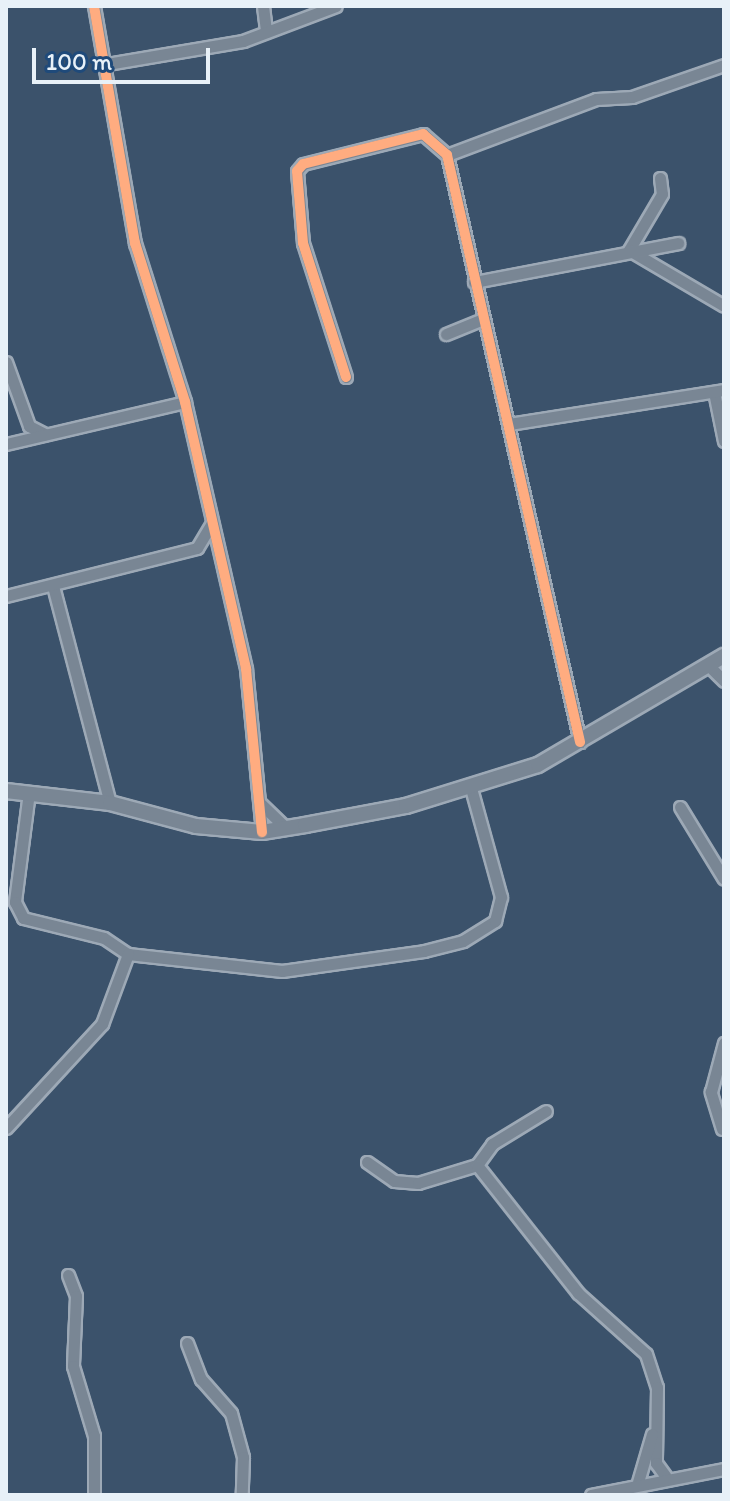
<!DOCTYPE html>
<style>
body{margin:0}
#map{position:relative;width:730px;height:1501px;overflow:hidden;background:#3b526b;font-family:Itim,sans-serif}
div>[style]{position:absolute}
.roads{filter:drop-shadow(2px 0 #9da9b6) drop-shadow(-2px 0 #9da9b6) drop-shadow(0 2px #9da9b6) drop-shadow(0 -2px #9da9b6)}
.minor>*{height:11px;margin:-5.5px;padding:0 5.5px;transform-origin:5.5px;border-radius:5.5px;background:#798694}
.tertiary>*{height:14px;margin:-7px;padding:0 7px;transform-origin:7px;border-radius:7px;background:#798694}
.cycleway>*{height:10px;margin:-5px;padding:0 5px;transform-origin:5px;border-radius:5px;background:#ffac80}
span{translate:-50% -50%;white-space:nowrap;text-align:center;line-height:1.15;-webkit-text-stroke:8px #1f4a7a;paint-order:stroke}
.frame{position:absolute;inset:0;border:8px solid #e8f1f8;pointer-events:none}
.scale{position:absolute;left:32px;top:48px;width:178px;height:36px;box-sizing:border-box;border:4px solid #e8f1f8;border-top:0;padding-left:10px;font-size:24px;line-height:28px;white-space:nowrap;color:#e8f1f8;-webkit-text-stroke:6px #1f4a7a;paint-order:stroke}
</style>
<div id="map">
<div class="roads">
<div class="minor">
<i style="left:94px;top:6px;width:241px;rotate:80.2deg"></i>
<i style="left:135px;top:243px;width:167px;rotate:72.5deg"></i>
<i style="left:185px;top:402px;width:274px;rotate:77.1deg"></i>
<i style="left:246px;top:669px;width:164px;rotate:84.4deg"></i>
<i style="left:263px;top:6px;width:26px;rotate:83deg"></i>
<i style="left:107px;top:64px;width:138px;rotate:-9.6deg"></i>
<i style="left:243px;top:41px;width:99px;rotate:-20.6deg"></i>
<i style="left:447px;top:155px;width:159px;rotate:-20.6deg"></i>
<i style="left:596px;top:99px;width:36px;rotate:-3deg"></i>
<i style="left:632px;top:97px;width:97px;rotate:-19.2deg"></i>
<i style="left:660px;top:178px;width:16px;rotate:83deg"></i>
<i style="left:662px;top:194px;width:65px;rotate:120.5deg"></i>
<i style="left:629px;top:250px;width:110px;rotate:30.5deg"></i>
<i style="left:474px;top:282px;width:208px;rotate:-10.8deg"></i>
<i style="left:446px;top:334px;width:40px;rotate:-22deg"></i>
<i style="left:6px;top:362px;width:68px;rotate:70.2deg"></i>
<i style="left:29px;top:426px;width:18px;rotate:27deg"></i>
<i style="left:346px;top:377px;width:141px;rotate:-107.8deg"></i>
<i style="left:303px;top:243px;width:72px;rotate:-94.8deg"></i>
<i style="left:297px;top:171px;width:9px;rotate:-49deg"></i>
<i style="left:303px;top:164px;width:124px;rotate:-14deg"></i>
<i style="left:423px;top:134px;width:32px;rotate:41deg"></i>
<i style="left:447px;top:155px;width:602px;rotate:77.23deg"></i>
<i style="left:714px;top:392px;width:50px;rotate:78.5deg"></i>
<i style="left:509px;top:424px;width:218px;rotate:-9deg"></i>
<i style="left:6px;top:444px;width:184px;rotate:-13.2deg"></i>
<i style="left:53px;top:586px;width:224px;rotate:75.3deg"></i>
<i style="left:6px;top:596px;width:197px;rotate:-14.1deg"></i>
<i style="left:197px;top:548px;width:29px;rotate:-59deg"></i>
<i style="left:707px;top:664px;width:24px;rotate:45deg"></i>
<i style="left:29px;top:792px;width:111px;rotate:97.3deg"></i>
<i style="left:15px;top:902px;width:18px;rotate:63deg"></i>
<i style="left:23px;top:918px;width:83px;rotate:13.9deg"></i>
<i style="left:104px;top:938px;width:29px;rotate:34deg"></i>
<i style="left:128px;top:954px;width:155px;rotate:6.3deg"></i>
<i style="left:282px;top:971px;width:143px;rotate:-8deg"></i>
<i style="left:424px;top:951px;width:40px;rotate:-14.4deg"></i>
<i style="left:463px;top:941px;width:38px;rotate:-32deg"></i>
<i style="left:495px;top:921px;width:25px;rotate:-76deg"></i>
<i style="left:501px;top:897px;width:113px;rotate:-105.4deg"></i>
<i style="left:260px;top:803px;width:35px;rotate:44deg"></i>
<i style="left:680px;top:807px;width:84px;rotate:58.6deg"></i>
<i style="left:6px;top:1128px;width:142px;rotate:-47.3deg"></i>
<i style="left:102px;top:1024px;width:75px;rotate:-69.6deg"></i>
<i style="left:722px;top:1129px;width:39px;rotate:-107deg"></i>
<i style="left:711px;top:1092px;width:51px;rotate:-75.1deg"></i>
<i style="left:367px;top:1162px;width:33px;rotate:35deg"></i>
<i style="left:394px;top:1181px;width:24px;rotate:5deg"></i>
<i style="left:418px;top:1183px;width:62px;rotate:-17deg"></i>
<i style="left:477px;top:1165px;width:26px;rotate:-54deg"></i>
<i style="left:492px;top:1144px;width:63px;rotate:-31.4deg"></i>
<i style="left:477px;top:1165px;width:163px;rotate:51.7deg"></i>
<i style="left:578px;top:1293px;width:91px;rotate:41.9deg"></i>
<i style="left:646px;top:1354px;width:35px;rotate:72deg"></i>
<i style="left:657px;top:1387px;width:76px;rotate:90.8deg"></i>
<i style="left:656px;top:1463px;width:17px;rotate:54deg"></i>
<i style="left:68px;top:1275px;width:22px;rotate:69deg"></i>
<i style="left:76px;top:1296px;width:70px;rotate:92.5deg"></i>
<i style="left:73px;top:1366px;width:73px;rotate:73.3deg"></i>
<i style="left:94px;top:1436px;width:59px;rotate:90deg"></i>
<i style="left:187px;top:1343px;width:39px;rotate:69deg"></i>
<i style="left:201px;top:1379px;width:45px;rotate:48.6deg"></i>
<i style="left:231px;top:1413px;width:46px;rotate:74.7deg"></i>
<i style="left:243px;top:1457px;width:38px;rotate:92deg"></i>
<i style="left:638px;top:1482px;width:50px;rotate:-73.7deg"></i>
<i style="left:591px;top:1495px;width:136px;rotate:-11.1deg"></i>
</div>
<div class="tertiary">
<i style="left:6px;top:791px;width:105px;rotate:6.6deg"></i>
<i style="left:110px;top:803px;width:89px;rotate:15deg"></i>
<i style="left:196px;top:826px;width:66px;rotate:5.2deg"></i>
<i style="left:262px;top:832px;width:44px;rotate:-9.2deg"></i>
<i style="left:305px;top:825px;width:103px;rotate:-10.7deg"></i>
<i style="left:406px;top:806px;width:138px;rotate:-17.3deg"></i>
<i style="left:538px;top:765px;width:216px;rotate:-30.4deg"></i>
</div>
</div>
<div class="cycleway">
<i style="left:94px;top:6px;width:241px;rotate:80.2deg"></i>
<i style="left:135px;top:243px;width:167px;rotate:72.5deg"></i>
<i style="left:185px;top:402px;width:274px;rotate:77.1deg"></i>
<i style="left:246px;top:669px;width:164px;rotate:84.4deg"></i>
<i style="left:346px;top:377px;width:141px;rotate:-107.8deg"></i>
<i style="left:303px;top:243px;width:72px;rotate:-94.8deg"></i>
<i style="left:297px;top:171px;width:9px;rotate:-49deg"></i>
<i style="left:303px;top:164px;width:124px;rotate:-14deg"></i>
<i style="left:423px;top:134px;width:32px;rotate:41deg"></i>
<i style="left:447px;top:155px;width:602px;rotate:77.23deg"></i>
</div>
<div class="frame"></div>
<div class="scale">100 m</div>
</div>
